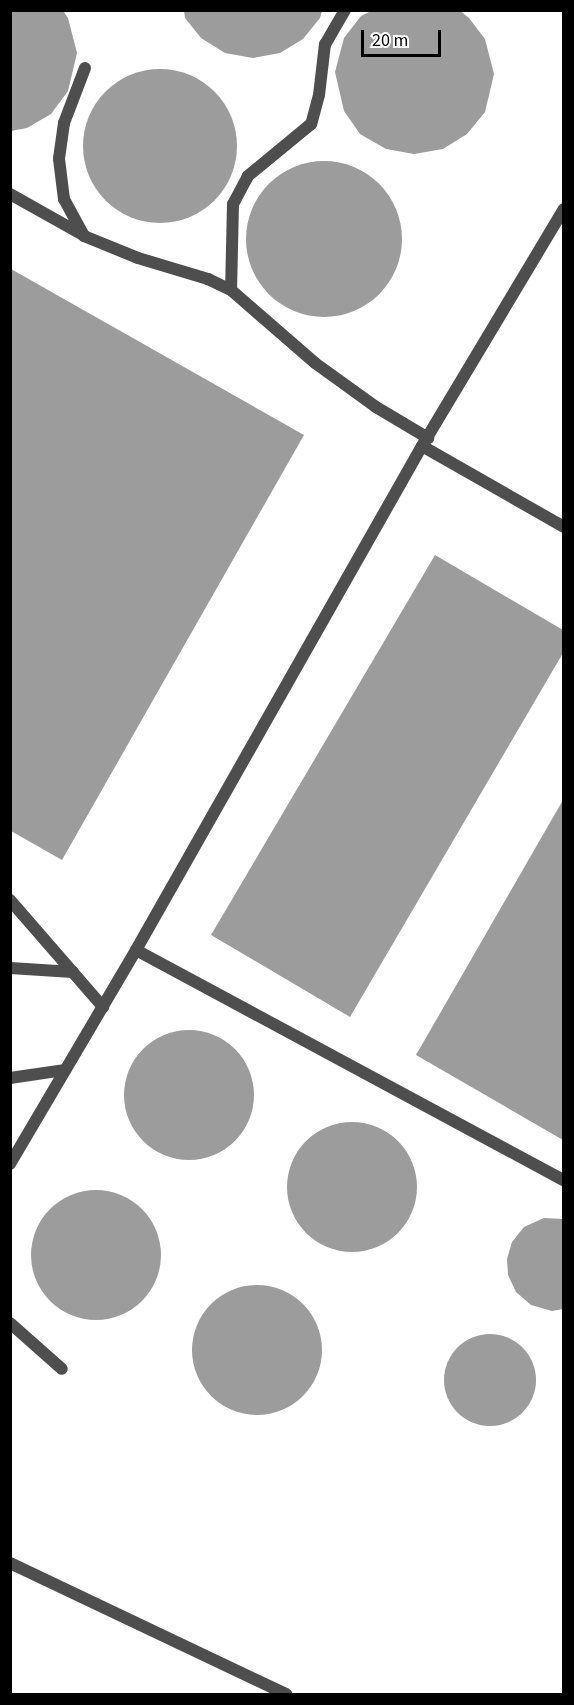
<!DOCTYPE html>
<style>
body{margin:0}
#map{position:relative;width:574px;height:1705px;overflow:hidden;background:#fff;font-family:"Source Sans 3",sans-serif}
div>[style]{position:absolute}
.water>*{inset:0;background:#9c9c9c}
.round{border-radius:50%}
.lane>*{height:12px;margin:-6px;padding:0 6px;transform-origin:6px;border-radius:6px;background:#4e4e4e}
span{translate:-50% -50%;white-space:nowrap;text-align:center;line-height:1.15;-webkit-text-stroke:4.5px #fff;paint-order:stroke}
.frame{position:absolute;inset:0;border:12px solid #000;pointer-events:none}
.scale{position:absolute;left:361px;top:30px;width:80px;height:27px;box-sizing:border-box;border:3px solid #000;border-top:0;padding-left:8px;font-size:18px;line-height:21px;white-space:nowrap;color:#000;-webkit-text-stroke:4px #fff;paint-order:stroke}
</style>
<div id="map">
<div class="water">
<i style="clip-path:polygon(11px 10px,63px 11px,68px 18px,77px 53px,68px 91px,51px 114px,27px 128px,11px 131px)"></i>
<i style="clip-path:polygon(459px 10px,469px 18px,485px 39px,494px 74px,485px 112px,467px 134px,443px 149px,414px 154px,386px 149px,360px 134px,344px 111px,335px 72px,344px 38px,361px 16px,371px 11px)"></i>
<i style="clip-path:polygon(184px 11px,184px 10px,322px 11px,320px 18px,303px 39px,280px 53px,253px 58px,225px 53px,201px 38px,185px 18px)"></i>
<i class="round" style="left:83px;top:69px;width:154px;height:154px"></i>
<i class="round" style="left:246px;top:161px;width:156px;height:156px"></i>
<i style="clip-path:polygon(11px 269px,304px 435px,62px 860px,11px 831px)"></i>
<i style="clip-path:polygon(435px 555px,563px 630px,563px 653px,350px 1017px,211px 935px)"></i>
<i style="clip-path:polygon(563px 800px,563px 1140px,416px 1055px)"></i>
<i class="round" style="left:124px;top:1030px;width:130px;height:130px"></i>
<i class="round" style="left:287px;top:1122px;width:130px;height:130px"></i>
<i class="round" style="left:31px;top:1190px;width:130px;height:130px"></i>
<i style="clip-path:polygon(544px 1218px,563px 1219px,563px 1309px,552px 1311px,531px 1305px,516px 1292px,508px 1275px,507px 1259px,512px 1242px,524px 1227px)"></i>
<i class="round" style="left:192px;top:1285px;width:130px;height:130px"></i>
<i class="round" style="left:444px;top:1334px;width:92px;height:92px"></i>
</div>
<div class="lane">
<i style="left:345px;top:10px;width:39px;rotate:120deg"></i>
<i style="left:325px;top:44px;width:51px;rotate:96.7deg"></i>
<i style="left:319px;top:95px;width:30px;rotate:105deg"></i>
<i style="left:311px;top:124px;width:82px;rotate:140.5deg"></i>
<i style="left:248px;top:176px;width:32px;rotate:118deg"></i>
<i style="left:233px;top:204px;width:86px;rotate:91.3deg"></i>
<i style="left:231px;top:290px;width:111px;rotate:41deg"></i>
<i style="left:315px;top:363px;width:75px;rotate:35.8deg"></i>
<i style="left:376px;top:407px;width:61px;rotate:30.8deg"></i>
<i style="left:85px;top:68px;width:59px;rotate:110.9deg"></i>
<i style="left:64px;top:123px;width:36px;rotate:98deg"></i>
<i style="left:59px;top:159px;width:40px;rotate:82.9deg"></i>
<i style="left:64px;top:199px;width:42px;rotate:61.6deg"></i>
<i style="left:84px;top:236px;width:58px;rotate:22.2deg"></i>
<i style="left:138px;top:258px;width:73px;rotate:16.7deg"></i>
<i style="left:208px;top:279px;width:25px;rotate:26deg"></i>
<i style="left:10px;top:194px;width:84px;rotate:29.3deg"></i>
<i style="left:422px;top:446px;width:163px;rotate:29.7deg"></i>
<i style="left:10px;top:900px;width:142px;rotate:49deg"></i>
<i style="left:136px;top:950px;width:486px;rotate:28.3deg"></i>
<i style="left:10px;top:968px;width:63px;rotate:3.6deg"></i>
<i style="left:10px;top:1078px;width:56px;rotate:-8.3deg"></i>
<i style="left:10px;top:1164px;width:248px;rotate:-59.5deg"></i>
<i style="left:136px;top:950px;width:579px;rotate:-60.43deg"></i>
<i style="left:422px;top:446px;width:276px;rotate:-59.1deg"></i>
<i style="left:10px;top:1323px;width:69px;rotate:41.5deg"></i>
<i style="left:10px;top:1563px;width:306px;rotate:25.4deg"></i>
</div>
<div class="frame"></div>
<div class="scale">20 m</div>
</div>
